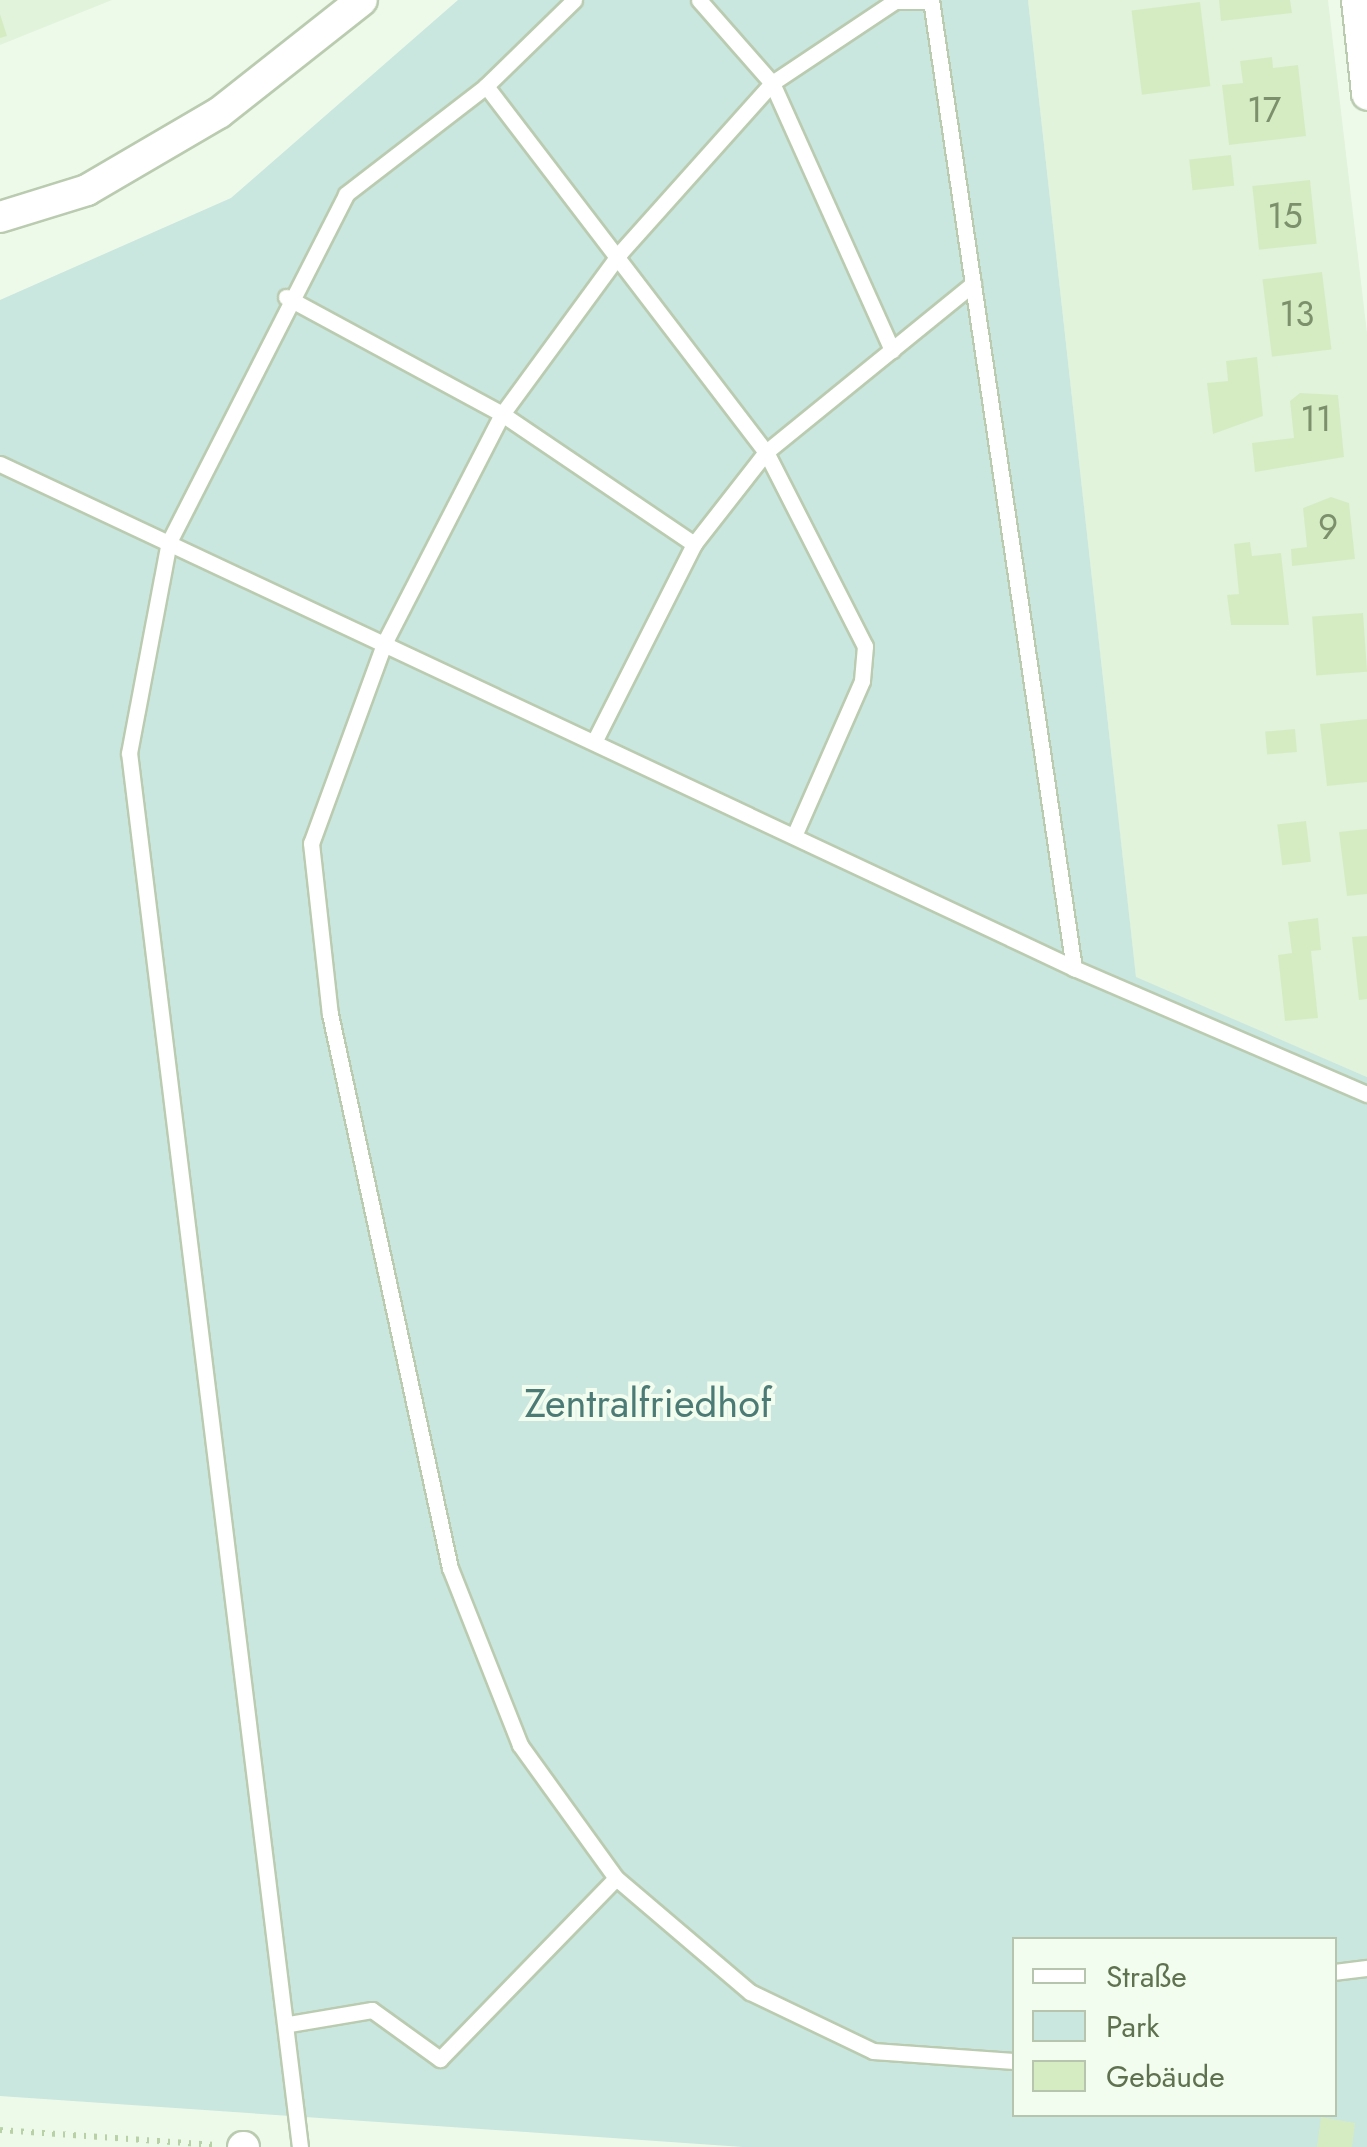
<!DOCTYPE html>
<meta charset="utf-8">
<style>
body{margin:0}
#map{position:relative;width:1367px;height:2147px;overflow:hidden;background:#edfae9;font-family:Jost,sans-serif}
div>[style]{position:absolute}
.residential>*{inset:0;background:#e1f3db}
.green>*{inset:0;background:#c9e6df}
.building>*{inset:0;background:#d5ecc3;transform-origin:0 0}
.path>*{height:6px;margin-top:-3px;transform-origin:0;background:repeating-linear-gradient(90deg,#b9d1a7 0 2.5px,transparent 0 10.5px)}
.roads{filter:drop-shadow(2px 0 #bacbb0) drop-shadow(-2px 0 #bacbb0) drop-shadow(0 2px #bacbb0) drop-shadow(0 -2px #bacbb0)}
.service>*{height:15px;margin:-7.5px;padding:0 7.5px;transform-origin:7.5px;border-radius:7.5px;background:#fff}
.minor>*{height:30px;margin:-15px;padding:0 15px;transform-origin:15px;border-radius:15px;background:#fff}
span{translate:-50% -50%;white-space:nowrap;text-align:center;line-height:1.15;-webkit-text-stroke:8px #f2fdef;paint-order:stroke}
.number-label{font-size:35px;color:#7c906c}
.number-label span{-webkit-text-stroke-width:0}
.park-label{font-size:40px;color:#4c7b76}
.legend{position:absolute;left:1012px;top:1937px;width:325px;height:180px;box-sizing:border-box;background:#f2fdef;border:2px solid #b7c5af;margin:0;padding:12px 18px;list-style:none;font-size:30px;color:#5f724f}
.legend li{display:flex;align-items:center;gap:20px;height:50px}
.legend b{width:50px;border:2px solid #b7c5af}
</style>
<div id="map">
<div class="residential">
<i style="clip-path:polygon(0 0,112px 0,0 45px)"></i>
<i style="clip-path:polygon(1028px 0,1328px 0,1367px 333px,1367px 1077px,1136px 978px)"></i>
</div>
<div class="green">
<i style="clip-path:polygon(evenodd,458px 0,1028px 0,1136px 977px,1367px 1077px,1367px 2147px,743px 2147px,0 2096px,0 300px,231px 198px,458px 0,1014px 1940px,1334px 1940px,1334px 2114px,1014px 2114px,1014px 1940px)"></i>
</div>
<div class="building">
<i style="clip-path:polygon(1219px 0,1290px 0,1292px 13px,1221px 21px)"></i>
<i style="left:1200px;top:2px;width:85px;height:69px;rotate:83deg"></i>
<i style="clip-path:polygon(0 14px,7px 36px,0 38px)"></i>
<i style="clip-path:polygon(1272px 57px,1273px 68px,1298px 65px,1306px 136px,1229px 145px,1222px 85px,1243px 83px,1240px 61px)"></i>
<i style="left:1231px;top:155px;width:31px;height:42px;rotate:84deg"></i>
<i style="left:1310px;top:180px;width:64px;height:58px;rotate:84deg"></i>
<i style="left:1322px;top:272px;width:78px;height:60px;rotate:83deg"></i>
<i style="clip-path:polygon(1257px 357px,1263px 416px,1213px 434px,1207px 383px,1228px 381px,1226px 361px)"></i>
<i style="clip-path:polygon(1300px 393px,1338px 395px,1344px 457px,1255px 472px,1252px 443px,1294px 438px,1290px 401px)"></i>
<i style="clip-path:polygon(1331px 497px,1349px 503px,1355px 559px,1292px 566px,1291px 549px,1307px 547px,1303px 508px)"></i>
<i style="clip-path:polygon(1250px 542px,1252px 556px,1281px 553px,1289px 625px,1231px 625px,1227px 595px,1239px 594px,1234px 544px)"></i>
<i style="left:1363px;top:613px;width:59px;height:51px;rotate:86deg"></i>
<i style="clip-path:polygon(1367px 719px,1367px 782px,1327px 786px,1320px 724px)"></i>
<i style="left:1295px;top:729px;width:23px;height:30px;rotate:85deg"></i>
<i style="left:1306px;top:821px;width:41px;height:29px;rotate:83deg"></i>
<i style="clip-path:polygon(1367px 829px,1367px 894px,1347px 896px,1339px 832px)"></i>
<i style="clip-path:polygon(1318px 918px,1321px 950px,1311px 951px,1318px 1018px,1285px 1021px,1278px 955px,1292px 953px,1288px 922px)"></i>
<i style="clip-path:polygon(1367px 936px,1367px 999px,1359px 1000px,1352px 937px)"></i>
<i style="clip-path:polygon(1321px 2117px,1355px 2123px,1352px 2147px,1317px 2147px)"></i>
</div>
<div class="path">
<i style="left:0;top:2130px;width:213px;rotate:4deg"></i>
</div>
<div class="roads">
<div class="service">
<i style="left:699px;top:0;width:111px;rotate:48.7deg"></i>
<i style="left:772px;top:83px;width:293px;rotate:65.8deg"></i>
<i style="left:931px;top:0;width:979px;rotate:81.6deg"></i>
<i style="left:1074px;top:968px;width:319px;rotate:23.3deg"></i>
<i style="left:931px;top:1px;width:36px;rotate:180deg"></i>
<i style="left:895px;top:1px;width:148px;rotate:146.3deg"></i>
<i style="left:772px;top:83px;width:228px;rotate:131.8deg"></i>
<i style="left:620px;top:253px;width:200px;rotate:126.2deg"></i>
<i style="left:502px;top:414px;width:259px;rotate:117.2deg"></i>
<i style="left:384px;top:644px;width:212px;rotate:110.1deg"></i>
<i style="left:311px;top:843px;width:172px;rotate:83.7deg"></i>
<i style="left:330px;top:1014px;width:567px;rotate:77.78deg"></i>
<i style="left:450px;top:1568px;width:190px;rotate:68.4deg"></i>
<i style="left:520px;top:1745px;width:164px;rotate:54.2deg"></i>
<i style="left:616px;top:1878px;width:176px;rotate:40.4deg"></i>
<i style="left:750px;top:1992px;width:136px;rotate:25.6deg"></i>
<i style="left:873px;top:2051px;width:141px;rotate:4.1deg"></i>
<i style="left:486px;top:86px;width:461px;rotate:52.6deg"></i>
<i style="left:766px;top:452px;width:218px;rotate:63deg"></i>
<i style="left:865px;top:646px;width:35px;rotate:95deg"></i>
<i style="left:862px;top:681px;width:169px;rotate:113.7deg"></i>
<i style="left:286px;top:297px;width:246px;rotate:28.4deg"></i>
<i style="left:502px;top:414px;width:232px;rotate:34.1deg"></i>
<i style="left:0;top:464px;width:1186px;rotate:25.14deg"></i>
<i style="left:594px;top:742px;width:222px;rotate:-63.2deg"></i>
<i style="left:694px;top:544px;width:117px;rotate:-52deg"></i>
<i style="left:766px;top:452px;width:267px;rotate:-39.1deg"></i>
<i style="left:1334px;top:1972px;width:33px;rotate:-7deg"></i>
<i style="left:289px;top:2024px;width:84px;rotate:-9.6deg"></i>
<i style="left:372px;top:2010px;width:84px;rotate:35.8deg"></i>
<i style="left:440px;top:2059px;width:252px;rotate:-45.8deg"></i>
<i style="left:300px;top:2147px;width:1404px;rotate:-96.99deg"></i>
<i style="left:129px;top:753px;width:215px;rotate:-79.3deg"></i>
<i style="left:169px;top:542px;width:390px;rotate:-63deg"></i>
<i style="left:346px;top:194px;width:177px;rotate:-37.6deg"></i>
<i style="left:486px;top:86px;width:123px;rotate:-44.3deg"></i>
</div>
<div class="minor">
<i style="left:1357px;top:0;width:95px;rotate:83.9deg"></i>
<i style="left:0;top:217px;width:91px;rotate:-17.2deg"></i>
<i style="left:87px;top:190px;width:153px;rotate:-30.3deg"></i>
<i style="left:219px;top:113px;width:182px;rotate:-38.3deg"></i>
<i style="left:243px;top:2147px;width:1px"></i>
</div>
</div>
<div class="number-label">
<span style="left:1264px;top:110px">17</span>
<span style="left:1285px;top:216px">15</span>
<span style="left:1297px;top:314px">13</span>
<span style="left:1316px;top:419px">11</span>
<span style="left:1328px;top:527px">9</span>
</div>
<div class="park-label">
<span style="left:648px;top:1403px">Zentralfriedhof</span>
</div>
<ul class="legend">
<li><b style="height:12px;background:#fff"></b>Straße</li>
<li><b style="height:28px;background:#c9e6df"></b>Park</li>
<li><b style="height:28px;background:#d5ecc3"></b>Gebäude</li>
</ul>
</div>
